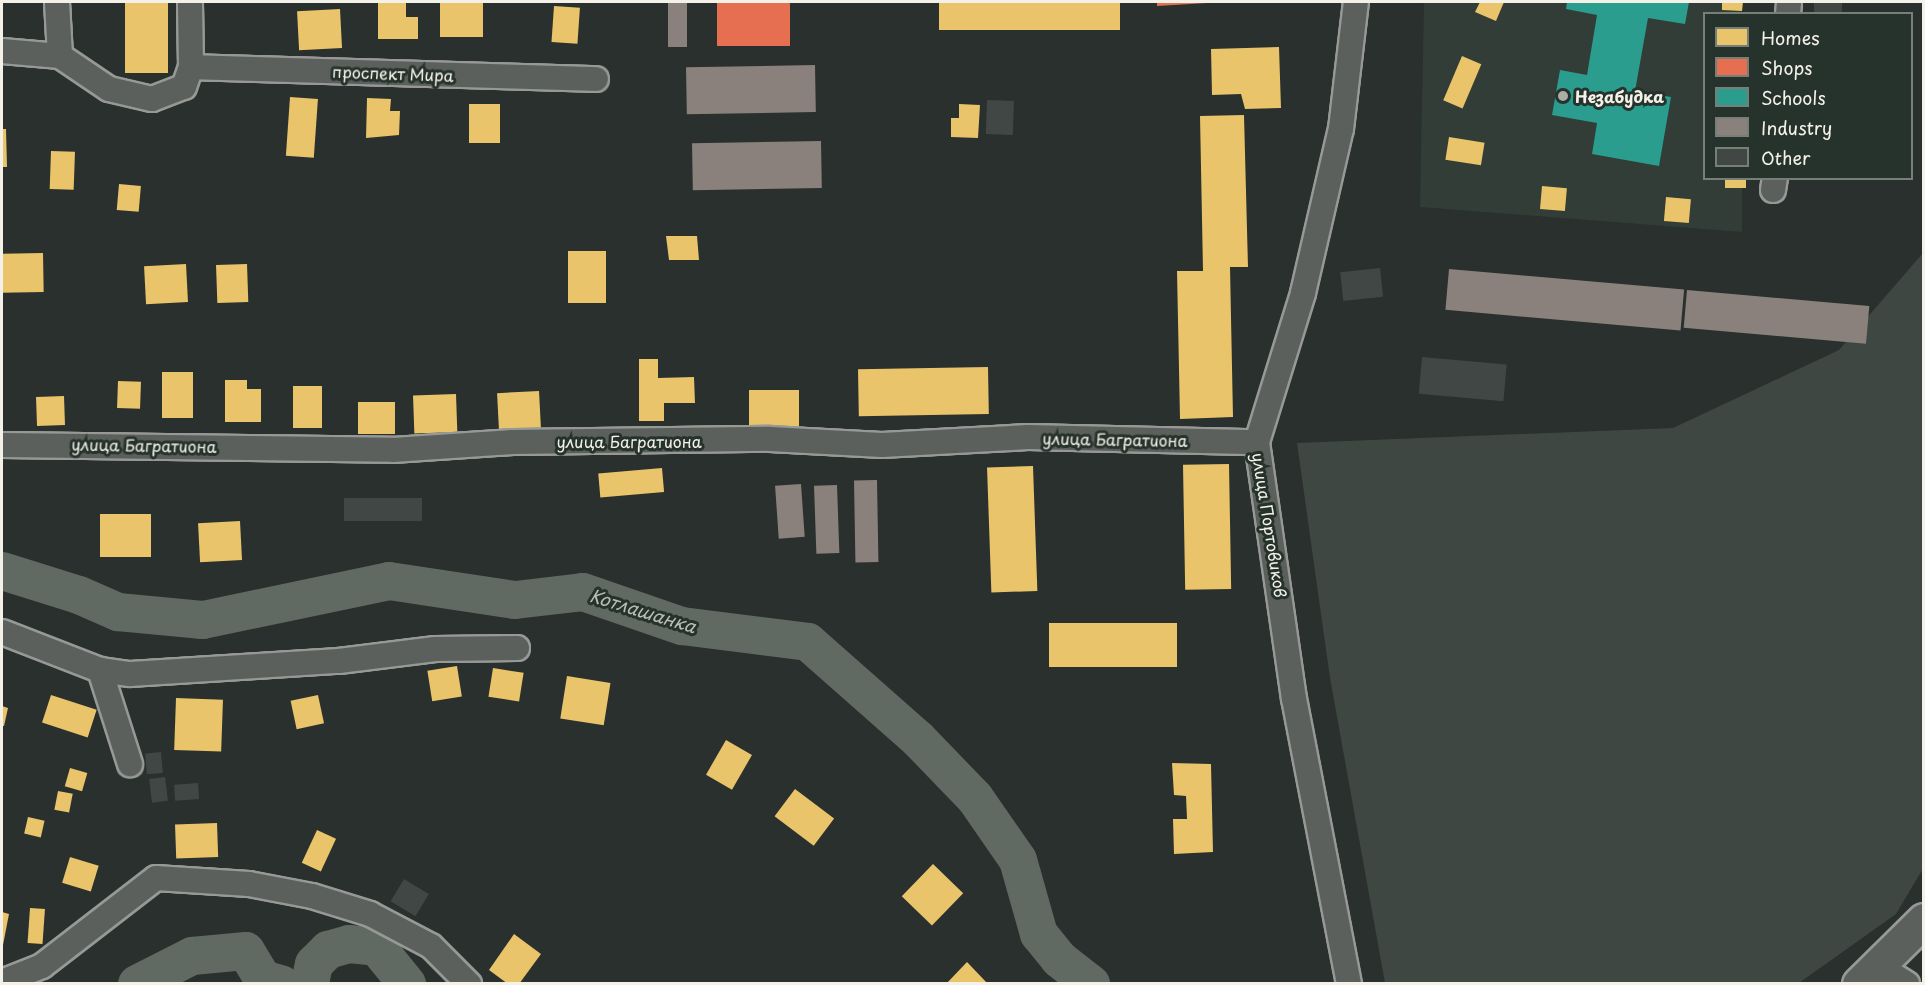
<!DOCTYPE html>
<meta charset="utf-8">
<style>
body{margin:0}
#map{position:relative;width:1925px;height:985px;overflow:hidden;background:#29302d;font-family:"Playpen Sans",sans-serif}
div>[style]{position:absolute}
.built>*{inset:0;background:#323d37}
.green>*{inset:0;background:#3e4742}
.homes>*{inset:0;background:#e9c46a;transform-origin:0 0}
.shops>*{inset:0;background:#e76f51;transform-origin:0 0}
.schools>*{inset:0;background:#2a9d8f}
.industry>*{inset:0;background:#8a817c;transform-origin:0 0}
.river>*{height:38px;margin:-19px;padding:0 19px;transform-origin:19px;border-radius:19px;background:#616963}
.building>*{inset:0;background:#414744;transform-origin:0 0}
.roads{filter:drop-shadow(2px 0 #969996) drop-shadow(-2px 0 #969996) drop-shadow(0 2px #969996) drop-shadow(0 -2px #969996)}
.street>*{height:24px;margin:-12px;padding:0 12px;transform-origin:12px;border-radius:12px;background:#5c605c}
.primary>*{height:33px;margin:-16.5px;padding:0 16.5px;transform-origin:16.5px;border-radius:16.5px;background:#5c605c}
.dots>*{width:16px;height:16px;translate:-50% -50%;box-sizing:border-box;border:3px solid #26332d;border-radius:50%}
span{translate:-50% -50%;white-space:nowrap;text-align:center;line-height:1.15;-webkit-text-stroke:6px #26332d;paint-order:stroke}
.street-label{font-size:16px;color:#f4f1e8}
.poi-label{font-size:16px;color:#f4f1e8;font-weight:700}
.left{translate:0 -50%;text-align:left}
.water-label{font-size:18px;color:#bcbdb5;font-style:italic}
.frame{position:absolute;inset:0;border:3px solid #f4f1e8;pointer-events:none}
.legend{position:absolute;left:1703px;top:12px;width:210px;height:168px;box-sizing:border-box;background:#26332d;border:2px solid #787f78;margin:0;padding:8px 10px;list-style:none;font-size:18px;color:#f4f1e8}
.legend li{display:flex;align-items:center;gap:12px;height:30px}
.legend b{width:30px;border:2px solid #787f78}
</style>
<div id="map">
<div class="built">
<i style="clip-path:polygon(1424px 2px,1742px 2px,1742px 13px,1704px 14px,1704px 178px,1742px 179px,1742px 232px,1420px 207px)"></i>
</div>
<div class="green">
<i style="clip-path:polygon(1923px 253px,1924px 867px,1896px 914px,1799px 983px,1385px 983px,1330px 678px,1297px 443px,1673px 428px,1839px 350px)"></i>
</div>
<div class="homes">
<i style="left:125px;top:2px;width:43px;height:71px"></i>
<i style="clip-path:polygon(378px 2px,406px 2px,406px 17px,418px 17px,418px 39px,378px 39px)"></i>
<i style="left:440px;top:2px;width:43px;height:35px"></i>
<i style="left:939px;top:2px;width:181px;height:28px"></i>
<i style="clip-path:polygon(1480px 2px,1504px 2px,1496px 21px,1475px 12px)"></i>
<i style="clip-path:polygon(1722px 2px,1743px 2px,1742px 11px,1722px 10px)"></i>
<i style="left:554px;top:6px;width:26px;height:36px;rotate:4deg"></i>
<i style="left:340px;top:9px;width:39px;height:43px;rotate:87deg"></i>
<i style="clip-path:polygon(1279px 47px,1281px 108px,1245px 109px,1241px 94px,1212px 95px,1211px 49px)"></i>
<i style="left:1462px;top:56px;width:21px;height:48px;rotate:23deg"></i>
<i style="left:290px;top:97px;width:28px;height:59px;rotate:4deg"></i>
<i style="clip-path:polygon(367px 98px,391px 99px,390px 111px,400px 111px,399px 135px,366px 138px)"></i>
<i style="left:469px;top:104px;width:31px;height:39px"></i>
<i style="clip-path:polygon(959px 104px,980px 105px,978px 138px,951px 137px,951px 118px,959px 118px)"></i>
<i style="clip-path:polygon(1244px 115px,1248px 267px,1230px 267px,1233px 417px,1180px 419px,1177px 271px,1203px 271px,1200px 116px)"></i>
<i style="clip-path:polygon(2px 129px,6px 129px,7px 167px,2px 167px)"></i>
<i style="left:1449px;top:137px;width:36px;height:23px;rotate:9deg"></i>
<i style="left:51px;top:151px;width:24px;height:38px;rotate:2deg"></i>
<i style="left:1725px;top:178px;width:21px;height:10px"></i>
<i style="left:119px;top:184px;width:22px;height:26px;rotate:5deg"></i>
<i style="left:1542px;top:186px;width:25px;height:23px;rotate:5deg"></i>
<i style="left:1666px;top:197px;width:25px;height:24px;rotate:5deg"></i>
<i style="clip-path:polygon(666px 236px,697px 236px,699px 260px,669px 260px)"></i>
<i style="left:568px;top:251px;width:38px;height:52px"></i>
<i style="left:43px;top:253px;width:39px;height:41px;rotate:89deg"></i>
<i style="left:186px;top:264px;width:38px;height:42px;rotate:87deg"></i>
<i style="left:247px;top:264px;width:38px;height:31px;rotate:88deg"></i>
<i style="clip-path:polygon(639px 359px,658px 359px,658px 378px,694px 377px,695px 403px,664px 403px,664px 421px,639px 421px)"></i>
<i style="left:988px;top:367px;width:47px;height:130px;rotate:89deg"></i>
<i style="left:162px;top:372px;width:31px;height:46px"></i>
<i style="clip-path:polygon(225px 380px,247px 380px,247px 389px,261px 389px,261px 422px,225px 422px)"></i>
<i style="left:118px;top:381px;width:23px;height:27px;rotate:2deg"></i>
<i style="left:293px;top:386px;width:29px;height:42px"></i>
<i style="left:749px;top:390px;width:50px;height:42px"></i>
<i style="left:539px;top:391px;width:38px;height:42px;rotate:87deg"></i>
<i style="left:456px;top:394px;width:38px;height:43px;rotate:88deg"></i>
<i style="left:64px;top:396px;width:29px;height:28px;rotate:88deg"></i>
<i style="left:358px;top:402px;width:37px;height:32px"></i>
<i style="left:1229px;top:464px;width:125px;height:46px;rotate:89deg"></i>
<i style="left:1033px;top:466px;width:125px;height:46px;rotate:88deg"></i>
<i style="left:662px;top:468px;width:24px;height:64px;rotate:85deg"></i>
<i style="left:100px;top:514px;width:51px;height:43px"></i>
<i style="left:240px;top:521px;width:39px;height:42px;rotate:87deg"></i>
<i style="left:1177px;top:623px;width:44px;height:128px;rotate:90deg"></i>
<i style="left:457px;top:666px;width:31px;height:30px;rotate:81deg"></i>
<i style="left:493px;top:668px;width:31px;height:29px;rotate:9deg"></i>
<i style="left:567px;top:676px;width:44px;height:43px;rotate:9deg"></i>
<i style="left:51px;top:695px;width:48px;height:29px;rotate:18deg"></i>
<i style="left:318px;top:695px;width:29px;height:28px;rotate:78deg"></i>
<i style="left:176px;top:698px;width:47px;height:52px;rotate:2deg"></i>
<i style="clip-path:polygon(2px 706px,8px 708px,4px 726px,2px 726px)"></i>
<i style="left:726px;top:740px;width:30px;height:40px;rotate:30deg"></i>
<i style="clip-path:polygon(1172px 763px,1211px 764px,1213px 852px,1174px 854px,1173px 819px,1187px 819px,1186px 796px,1174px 795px)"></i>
<i style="left:70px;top:768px;width:18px;height:19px;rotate:16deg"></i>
<i style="left:795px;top:789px;width:49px;height:34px;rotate:37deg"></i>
<i style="left:58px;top:791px;width:15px;height:19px;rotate:11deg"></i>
<i style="left:28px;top:817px;width:17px;height:17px;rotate:13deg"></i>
<i style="left:217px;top:823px;width:34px;height:42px;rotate:88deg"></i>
<i style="left:317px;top:830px;width:21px;height:36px;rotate:25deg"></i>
<i style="left:70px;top:857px;width:30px;height:27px;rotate:17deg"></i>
<i style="left:933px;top:864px;width:42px;height:45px;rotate:44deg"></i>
<i style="left:30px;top:908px;width:15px;height:35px;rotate:4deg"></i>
<i style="clip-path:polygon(2px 912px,9px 914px,3px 945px,2px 945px)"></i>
<i style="clip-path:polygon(514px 934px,541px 954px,519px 984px,508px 984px,489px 970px)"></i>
<i style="clip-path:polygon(967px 962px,988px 984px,946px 984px)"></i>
</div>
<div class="shops">
<i style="left:717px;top:2px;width:73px;height:44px"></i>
<i style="clip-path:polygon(1157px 2px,1207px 2px,1207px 3px,1157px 6px)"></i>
</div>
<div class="schools">
<i style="clip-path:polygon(1567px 2px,1689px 2px,1685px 24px,1648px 18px,1635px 91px,1671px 97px,1659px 166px,1592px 154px,1597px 123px,1552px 115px,1560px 70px,1587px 75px,1597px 15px,1566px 9px)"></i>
</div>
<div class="industry">
<i style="left:668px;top:2px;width:19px;height:45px"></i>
<i style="left:815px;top:65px;width:47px;height:129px;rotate:89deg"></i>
<i style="left:821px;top:141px;width:47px;height:129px;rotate:89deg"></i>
<i style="left:1449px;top:269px;width:236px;height:41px;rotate:5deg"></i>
<i style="left:1687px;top:290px;width:183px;height:38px;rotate:5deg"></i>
<i style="left:877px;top:480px;width:82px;height:23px;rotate:89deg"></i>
<i style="left:801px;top:484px;width:53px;height:26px;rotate:86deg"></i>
<i style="left:837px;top:485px;width:68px;height:23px;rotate:88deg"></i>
</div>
<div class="river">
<i style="left:2px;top:571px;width:81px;rotate:17.3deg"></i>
<i style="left:79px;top:595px;width:43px;rotate:23.6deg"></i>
<i style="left:118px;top:612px;width:85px;rotate:5.4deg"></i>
<i style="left:203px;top:620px;width:190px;rotate:-11.8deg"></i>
<i style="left:389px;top:581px;width:127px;rotate:8.6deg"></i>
<i style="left:515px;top:600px;width:68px;rotate:-6.7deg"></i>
<i style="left:583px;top:592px;width:105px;rotate:19deg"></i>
<i style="left:682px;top:626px;width:127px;rotate:7.2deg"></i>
<i style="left:808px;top:642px;width:147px;rotate:41.4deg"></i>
<i style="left:918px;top:739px;width:82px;rotate:46deg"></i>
<i style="left:975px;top:798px;width:75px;rotate:55.3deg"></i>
<i style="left:1018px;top:860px;width:77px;rotate:74.2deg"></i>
<i style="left:1039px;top:934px;width:32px;rotate:51deg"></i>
<i style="left:1059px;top:959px;width:41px;rotate:38deg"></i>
<i style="left:137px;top:984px;width:62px;rotate:-27deg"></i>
<i style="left:192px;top:956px;width:54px;rotate:-5.3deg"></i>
<i style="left:246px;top:951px;width:33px;rotate:59deg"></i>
<i style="left:263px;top:979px;width:19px;rotate:16deg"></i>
<i style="left:310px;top:984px;width:20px;rotate:-79deg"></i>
<i style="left:314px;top:964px;width:20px;rotate:-45deg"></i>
<i style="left:328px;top:950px;width:22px;rotate:-16deg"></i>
<i style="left:349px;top:944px;width:28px;rotate:6deg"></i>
<i style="left:377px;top:947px;width:48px;rotate:51deg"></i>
</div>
<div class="building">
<i style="clip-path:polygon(1814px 2px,1842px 2px,1842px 14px,1814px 12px)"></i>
<i style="left:987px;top:100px;width:27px;height:34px;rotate:2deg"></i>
<i style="left:1380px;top:268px;width:29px;height:40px;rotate:84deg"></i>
<i style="left:1422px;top:357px;width:85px;height:37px;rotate:5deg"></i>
<i style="left:344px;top:498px;width:78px;height:23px"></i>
<i style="left:161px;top:752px;width:21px;height:16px;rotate:85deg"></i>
<i style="left:165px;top:777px;width:24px;height:16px;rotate:83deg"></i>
<i style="left:198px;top:783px;width:16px;height:24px;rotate:86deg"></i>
<i style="left:404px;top:879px;width:29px;height:26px;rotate:31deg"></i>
</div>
<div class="roads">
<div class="street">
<i style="left:57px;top:2px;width:54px;rotate:86.8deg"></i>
<i style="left:60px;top:56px;width:59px;rotate:34deg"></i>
<i style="left:109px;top:89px;width:44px;rotate:13.1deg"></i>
<i style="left:152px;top:99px;width:34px;rotate:-21deg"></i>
<i style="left:184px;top:87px;width:21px;rotate:-71deg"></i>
<i style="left:191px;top:67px;width:65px;rotate:-90.9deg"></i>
<i style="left:1788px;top:14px;width:12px;rotate:-85deg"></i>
<i style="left:2px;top:51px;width:58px;rotate:4.9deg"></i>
<i style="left:191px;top:67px;width:405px;rotate:1.7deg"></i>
<i style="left:1773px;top:190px;width:12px;rotate:-81deg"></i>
<i style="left:2px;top:445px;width:391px;rotate:0.7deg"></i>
<i style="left:393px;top:450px;width:120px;rotate:-3.8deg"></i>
<i style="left:513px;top:442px;width:257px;rotate:-0.7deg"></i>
<i style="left:770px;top:439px;width:112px;rotate:3.1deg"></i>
<i style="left:882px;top:445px;width:146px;rotate:-3.1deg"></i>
<i style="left:1028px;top:437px;width:229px;rotate:1.3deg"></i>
<i style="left:2px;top:632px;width:105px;rotate:21.2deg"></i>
<i style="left:100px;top:670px;width:30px;rotate:8deg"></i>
<i style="left:130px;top:674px;width:209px;rotate:-3.6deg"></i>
<i style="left:339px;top:661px;width:97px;rotate:-7.1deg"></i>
<i style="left:435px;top:649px;width:82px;rotate:-0.7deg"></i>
<i style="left:100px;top:670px;width:99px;rotate:72.3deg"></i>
<i style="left:1880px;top:967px;width:32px;rotate:32deg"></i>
<i style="left:2px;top:982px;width:43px;rotate:-21.8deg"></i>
<i style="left:42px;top:966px;width:144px;rotate:-37.7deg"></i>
<i style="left:156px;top:878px;width:93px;rotate:3.7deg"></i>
<i style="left:249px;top:884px;width:64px;rotate:10.8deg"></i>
<i style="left:312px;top:896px;width:61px;rotate:17.2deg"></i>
<i style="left:370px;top:914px;width:69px;rotate:27.7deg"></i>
<i style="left:431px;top:946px;width:54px;rotate:45deg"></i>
<i style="left:1349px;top:984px;width:290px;rotate:-100.9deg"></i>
<i style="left:1294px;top:699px;width:260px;rotate:-98.2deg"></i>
<i style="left:1257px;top:442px;width:156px;rotate:-72.8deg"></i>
<i style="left:1303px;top:293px;width:168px;rotate:-77deg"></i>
<i style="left:1341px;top:129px;width:128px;rotate:-83.3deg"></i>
</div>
<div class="primary">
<i style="left:1859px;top:984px;width:91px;rotate:-44.6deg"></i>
</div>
</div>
<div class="dots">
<i style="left:1563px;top:96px;background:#adada7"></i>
</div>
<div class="street-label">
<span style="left:393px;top:73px;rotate:2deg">проспект Мира</span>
<span style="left:1115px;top:439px;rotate:1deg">улица Багратиона</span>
<span style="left:629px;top:441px">улица Багратиона</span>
<span style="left:144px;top:445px;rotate:1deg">улица Багратиона</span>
<span style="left:1270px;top:525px;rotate:81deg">улица Портовиков</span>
</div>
<div class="poi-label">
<span class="left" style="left:1575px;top:96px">Незабудка</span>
</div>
<div class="water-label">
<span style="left:643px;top:611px;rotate:17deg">Котлашанка</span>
</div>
<div class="frame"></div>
<ul class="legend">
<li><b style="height:16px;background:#e9c46a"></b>Homes</li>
<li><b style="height:16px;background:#e76f51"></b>Shops</li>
<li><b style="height:16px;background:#2a9d8f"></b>Schools</li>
<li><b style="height:16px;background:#8a817c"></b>Industry</li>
<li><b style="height:16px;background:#414744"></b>Other</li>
</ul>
</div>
